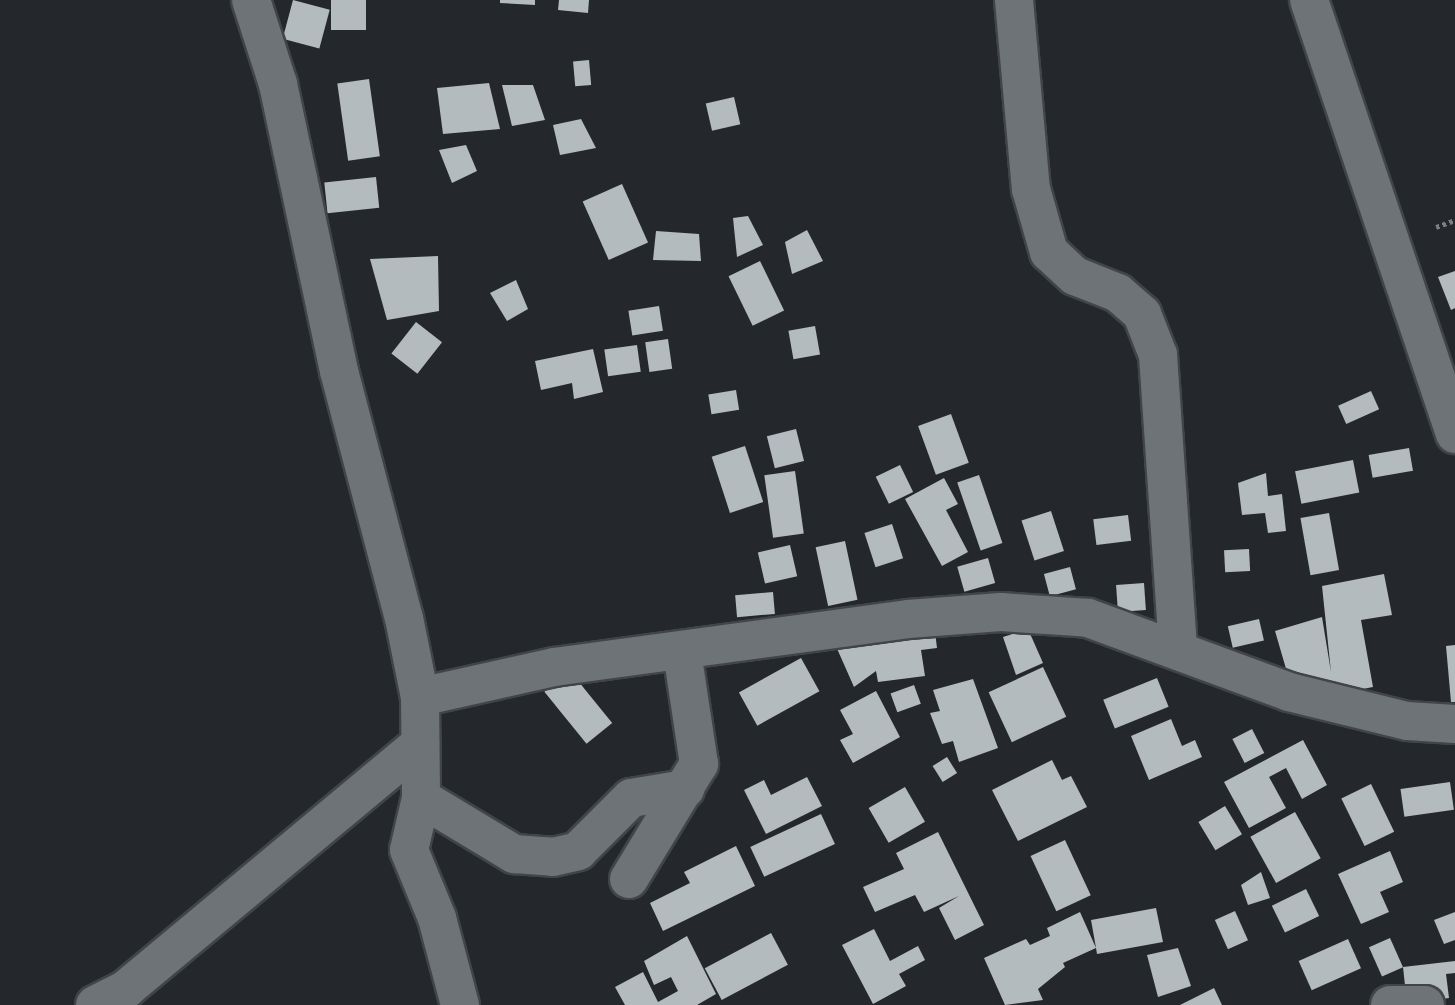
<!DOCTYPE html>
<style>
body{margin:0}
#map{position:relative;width:1455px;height:1005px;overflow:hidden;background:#24282d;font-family:Cabin,sans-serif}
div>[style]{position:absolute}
.building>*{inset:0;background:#b3bbbf;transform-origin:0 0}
.path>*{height:4.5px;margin-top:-2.25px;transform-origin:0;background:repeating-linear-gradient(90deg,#7b7e82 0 3.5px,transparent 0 7px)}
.roads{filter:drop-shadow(2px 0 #414548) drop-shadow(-2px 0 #414548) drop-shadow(0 2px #414548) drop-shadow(0 -2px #414548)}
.minor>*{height:38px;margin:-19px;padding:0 19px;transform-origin:19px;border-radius:19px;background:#6e7378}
span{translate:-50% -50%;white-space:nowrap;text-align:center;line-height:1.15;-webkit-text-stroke:7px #1b1e23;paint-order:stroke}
</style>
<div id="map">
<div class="building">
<i style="left:293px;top:0;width:38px;height:40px;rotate:15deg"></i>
<i style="left:331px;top:0;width:35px;height:30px"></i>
<i style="clip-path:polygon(500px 0,535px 0,535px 5px,500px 3px)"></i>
<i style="clip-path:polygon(559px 0,589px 0,588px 13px,558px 10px)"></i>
<i style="left:589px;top:60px;width:25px;height:16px;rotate:85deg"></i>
<i style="left:369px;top:79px;width:78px;height:32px;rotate:82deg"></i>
<i style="clip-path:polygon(489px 83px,500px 129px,443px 134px,437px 88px)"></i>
<i style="clip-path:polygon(502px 85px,533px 85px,545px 120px,512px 126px)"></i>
<i style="left:734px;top:97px;width:28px;height:29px;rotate:77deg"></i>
<i style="clip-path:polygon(581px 119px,596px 148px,560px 155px,553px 125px)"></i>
<i style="clip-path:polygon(466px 145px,477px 171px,452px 183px,439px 150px)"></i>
<i style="left:376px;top:177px;width:31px;height:52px;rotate:84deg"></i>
<i style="left:622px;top:184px;width:64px;height:43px;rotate:66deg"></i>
<i style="clip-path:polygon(748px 216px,763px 245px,737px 257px,733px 218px)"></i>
<i style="clip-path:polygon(807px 230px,823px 261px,792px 274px,785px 242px)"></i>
<i style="clip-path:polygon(656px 231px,699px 234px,701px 261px,653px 260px)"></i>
<i style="clip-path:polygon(438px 256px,439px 311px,387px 320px,370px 259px)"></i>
<i style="left:760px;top:261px;width:55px;height:35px;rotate:64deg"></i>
<i style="clip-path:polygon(1455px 271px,1455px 308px,1451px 310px,1438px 277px)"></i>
<i style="clip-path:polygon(516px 280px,528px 309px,507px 321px,490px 293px)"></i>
<i style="left:659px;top:306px;width:25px;height:31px;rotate:81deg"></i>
<i style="left:416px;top:322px;width:33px;height:40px;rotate:38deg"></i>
<i style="left:815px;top:326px;width:29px;height:27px;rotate:80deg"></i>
<i style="left:668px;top:339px;width:30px;height:23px;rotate:82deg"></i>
<i style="left:637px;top:345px;width:27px;height:33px;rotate:82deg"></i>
<i style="clip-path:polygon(593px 349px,603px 392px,574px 399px,572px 383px,541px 390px,535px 361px)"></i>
<i style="left:736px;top:390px;width:20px;height:28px;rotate:81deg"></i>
<i style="left:1371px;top:391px;width:20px;height:36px;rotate:66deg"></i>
<i style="left:951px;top:414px;width:52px;height:35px;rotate:70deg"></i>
<i style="left:796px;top:429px;width:33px;height:30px;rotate:76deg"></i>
<i style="left:745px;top:446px;width:59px;height:35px;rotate:72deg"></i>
<i style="left:1409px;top:448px;width:23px;height:41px;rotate:80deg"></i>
<i style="left:1353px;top:460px;width:33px;height:59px;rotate:79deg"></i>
<i style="left:900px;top:465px;width:30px;height:27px;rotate:64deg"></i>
<i style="left:795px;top:471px;width:63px;height:31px;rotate:82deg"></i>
<i style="clip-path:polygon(1266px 473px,1268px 496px,1282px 494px,1286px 531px,1268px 533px,1265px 513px,1242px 515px,1238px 483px)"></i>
<i style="left:979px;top:475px;width:72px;height:23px;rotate:71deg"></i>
<i style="clip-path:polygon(944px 478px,958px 504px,946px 510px,968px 552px,942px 566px,905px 499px)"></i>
<i style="left:1051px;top:511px;width:42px;height:31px;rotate:72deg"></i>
<i style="left:1329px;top:513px;width:58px;height:29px;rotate:80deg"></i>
<i style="left:1128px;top:515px;width:26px;height:35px;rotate:83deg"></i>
<i style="left:892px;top:524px;width:36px;height:29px;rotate:72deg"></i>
<i style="left:845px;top:541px;width:60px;height:30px;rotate:78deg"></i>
<i style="left:790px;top:545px;width:32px;height:33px;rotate:77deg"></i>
<i style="left:1249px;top:549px;width:22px;height:25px;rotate:87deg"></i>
<i style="left:988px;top:558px;width:26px;height:32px;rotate:74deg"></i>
<i style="left:1070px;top:567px;width:23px;height:27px;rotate:75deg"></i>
<i style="clip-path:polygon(1384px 574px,1392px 615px,1361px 620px,1373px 687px,1342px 693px,1332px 683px,1289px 679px,1275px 631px,1322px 617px,1331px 672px,1322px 586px)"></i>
<i style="left:1144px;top:583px;width:27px;height:28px;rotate:86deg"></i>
<i style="left:773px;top:592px;width:22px;height:38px;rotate:85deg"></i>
<i style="left:1259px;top:619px;width:22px;height:32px;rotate:77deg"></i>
<i style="clip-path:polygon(934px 624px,937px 648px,921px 650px,925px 676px,878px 682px,876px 671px,854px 687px,835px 644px,864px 631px,872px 646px,871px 634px)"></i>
<i style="clip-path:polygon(1028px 629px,1043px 663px,1016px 675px,1003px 637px)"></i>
<i style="clip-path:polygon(1455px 645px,1455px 702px,1451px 702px,1446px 646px)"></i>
<i style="left:801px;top:658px;width:38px;height:71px;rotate:61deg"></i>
<i style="left:1043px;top:667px;width:55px;height:60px;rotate:65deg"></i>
<i style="left:570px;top:671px;width:67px;height:33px;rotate:51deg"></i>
<i style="left:1157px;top:678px;width:31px;height:58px;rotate:68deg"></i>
<i style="clip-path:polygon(973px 679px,998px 748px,959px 762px,953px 741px,942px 744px,930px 713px,940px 711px,933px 690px)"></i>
<i style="left:914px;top:685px;width:20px;height:25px;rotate:70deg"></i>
<i style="clip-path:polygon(876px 691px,900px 737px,853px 763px,840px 740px,853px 734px,840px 710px)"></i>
<i style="clip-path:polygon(1171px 719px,1182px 746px,1195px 740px,1202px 757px,1149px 780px,1131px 736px)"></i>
<i style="left:1252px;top:729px;width:27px;height:22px;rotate:63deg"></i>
<i style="clip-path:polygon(1303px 740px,1327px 785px,1302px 799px,1286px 768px,1269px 777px,1286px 808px,1249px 828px,1224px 782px)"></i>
<i style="left:947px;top:757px;width:19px;height:17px;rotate:58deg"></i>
<i style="clip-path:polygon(1052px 760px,1062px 780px,1071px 776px,1087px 807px,1018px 841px,992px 790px)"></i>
<i style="clip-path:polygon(807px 777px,822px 806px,766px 834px,744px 790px,764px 780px,771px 795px)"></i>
<i style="left:1450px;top:782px;width:28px;height:50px;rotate:82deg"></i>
<i style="left:1371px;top:784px;width:53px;height:33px;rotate:64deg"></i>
<i style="left:905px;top:787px;width:40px;height:42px;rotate:60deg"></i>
<i style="left:1225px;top:806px;width:33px;height:31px;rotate:59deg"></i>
<i style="left:1295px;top:812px;width:53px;height:51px;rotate:61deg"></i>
<i style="left:821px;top:814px;width:33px;height:78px;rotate:65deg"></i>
<i style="clip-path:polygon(938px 832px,984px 925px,955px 940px,939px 908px,959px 896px,924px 912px,915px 895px,875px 912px,863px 887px,904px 869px,896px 853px)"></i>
<i style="left:1065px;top:840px;width:61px;height:38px;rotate:65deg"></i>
<i style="clip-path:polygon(736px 846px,755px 886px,663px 931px,650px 903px,690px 883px,684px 872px)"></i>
<i style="clip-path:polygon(1390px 851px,1403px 882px,1380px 892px,1389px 912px,1361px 924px,1338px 874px)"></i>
<i style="clip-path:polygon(1261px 872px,1270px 898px,1248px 905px,1241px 885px)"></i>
<i style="left:1306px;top:889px;width:30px;height:38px;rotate:64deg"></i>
<i style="clip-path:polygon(1156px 908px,1163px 942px,1097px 954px,1096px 948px,1063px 963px,1065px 967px,1038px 989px,1043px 1000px,1005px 1005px,984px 958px,1026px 939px,1030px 945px,1050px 936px,1047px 928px,1080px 912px,1096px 948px,1091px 920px)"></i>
<i style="left:1235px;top:911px;width:32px;height:22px;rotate:66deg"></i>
<i style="clip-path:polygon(1455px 912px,1455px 940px,1444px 944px,1434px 920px)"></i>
<i style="clip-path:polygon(874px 929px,890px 961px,918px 946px,925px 960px,899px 974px,906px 986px,873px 1004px,842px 945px)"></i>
<i style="left:771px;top:933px;width:36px;height:75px;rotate:62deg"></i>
<i style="clip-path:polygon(687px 936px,716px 994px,697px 1005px,625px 1005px,615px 987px,643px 972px,658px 1002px,678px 991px,671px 977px,654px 985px,644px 961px)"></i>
<i style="left:1390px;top:938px;width:32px;height:23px;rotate:66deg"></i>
<i style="left:1348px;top:939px;width:32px;height:54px;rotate:66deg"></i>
<i style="clip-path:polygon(1178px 948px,1191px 986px,1158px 997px,1147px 955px)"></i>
<i style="clip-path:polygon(1455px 961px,1455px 973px,1446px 974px,1449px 998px,1407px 1004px,1403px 967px)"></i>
<i style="clip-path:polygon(1214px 988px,1222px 1005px,1180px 1005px)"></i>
</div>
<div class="path">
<i style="left:1436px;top:227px;width:20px;rotate:-20deg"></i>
</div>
<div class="roads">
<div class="minor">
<i style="left:251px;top:0;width:88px;rotate:72.2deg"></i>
<i style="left:278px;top:84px;width:293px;rotate:78deg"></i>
<i style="left:339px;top:371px;width:255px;rotate:75.3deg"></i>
<i style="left:404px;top:618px;width:81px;rotate:78.6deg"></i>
<i style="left:420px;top:697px;width:101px;rotate:89.4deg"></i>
<i style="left:421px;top:798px;width:53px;rotate:103deg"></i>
<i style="left:409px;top:850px;width:74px;rotate:67.6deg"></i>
<i style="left:437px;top:918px;width:90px;rotate:75.2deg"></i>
<i style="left:1014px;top:0;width:190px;rotate:84.9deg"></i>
<i style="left:1031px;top:189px;width:66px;rotate:74.1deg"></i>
<i style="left:1049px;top:252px;width:35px;rotate:43deg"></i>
<i style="left:1075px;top:276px;width:46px;rotate:21.6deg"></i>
<i style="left:1118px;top:293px;width:32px;rotate:41deg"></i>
<i style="left:1142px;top:314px;width:44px;rotate:68.7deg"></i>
<i style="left:1158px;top:355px;width:295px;rotate:86.1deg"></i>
<i style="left:1309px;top:0;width:458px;rotate:71.4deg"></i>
<i style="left:420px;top:697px;width:137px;rotate:-12.6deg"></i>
<i style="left:554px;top:667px;width:357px;rotate:-7.7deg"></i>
<i style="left:908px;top:619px;width:93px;rotate:-4.3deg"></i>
<i style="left:1001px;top:612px;width:87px;rotate:3.9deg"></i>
<i style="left:1088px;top:618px;width:214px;rotate:20.2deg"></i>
<i style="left:1289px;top:692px;width:122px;rotate:13.8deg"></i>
<i style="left:1407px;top:721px;width:48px;rotate:3.6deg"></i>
<i style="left:421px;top:798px;width:109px;rotate:31.1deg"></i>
<i style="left:514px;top:854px;width:39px;rotate:4deg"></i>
<i style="left:553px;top:857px;width:26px;rotate:-13deg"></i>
<i style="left:578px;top:851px;width:75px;rotate:-45deg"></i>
<i style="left:631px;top:798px;width:55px;rotate:-9.5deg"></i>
<i style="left:629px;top:879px;width:135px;rotate:-58.7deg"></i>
<i style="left:699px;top:764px;width:113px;rotate:-98.6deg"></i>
<i style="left:95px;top:1005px;width:35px;rotate:-27deg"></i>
<i style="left:126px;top:989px;width:383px;rotate:-39.8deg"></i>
<i style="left:1390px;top:1005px;width:35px"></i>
</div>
</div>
</div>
